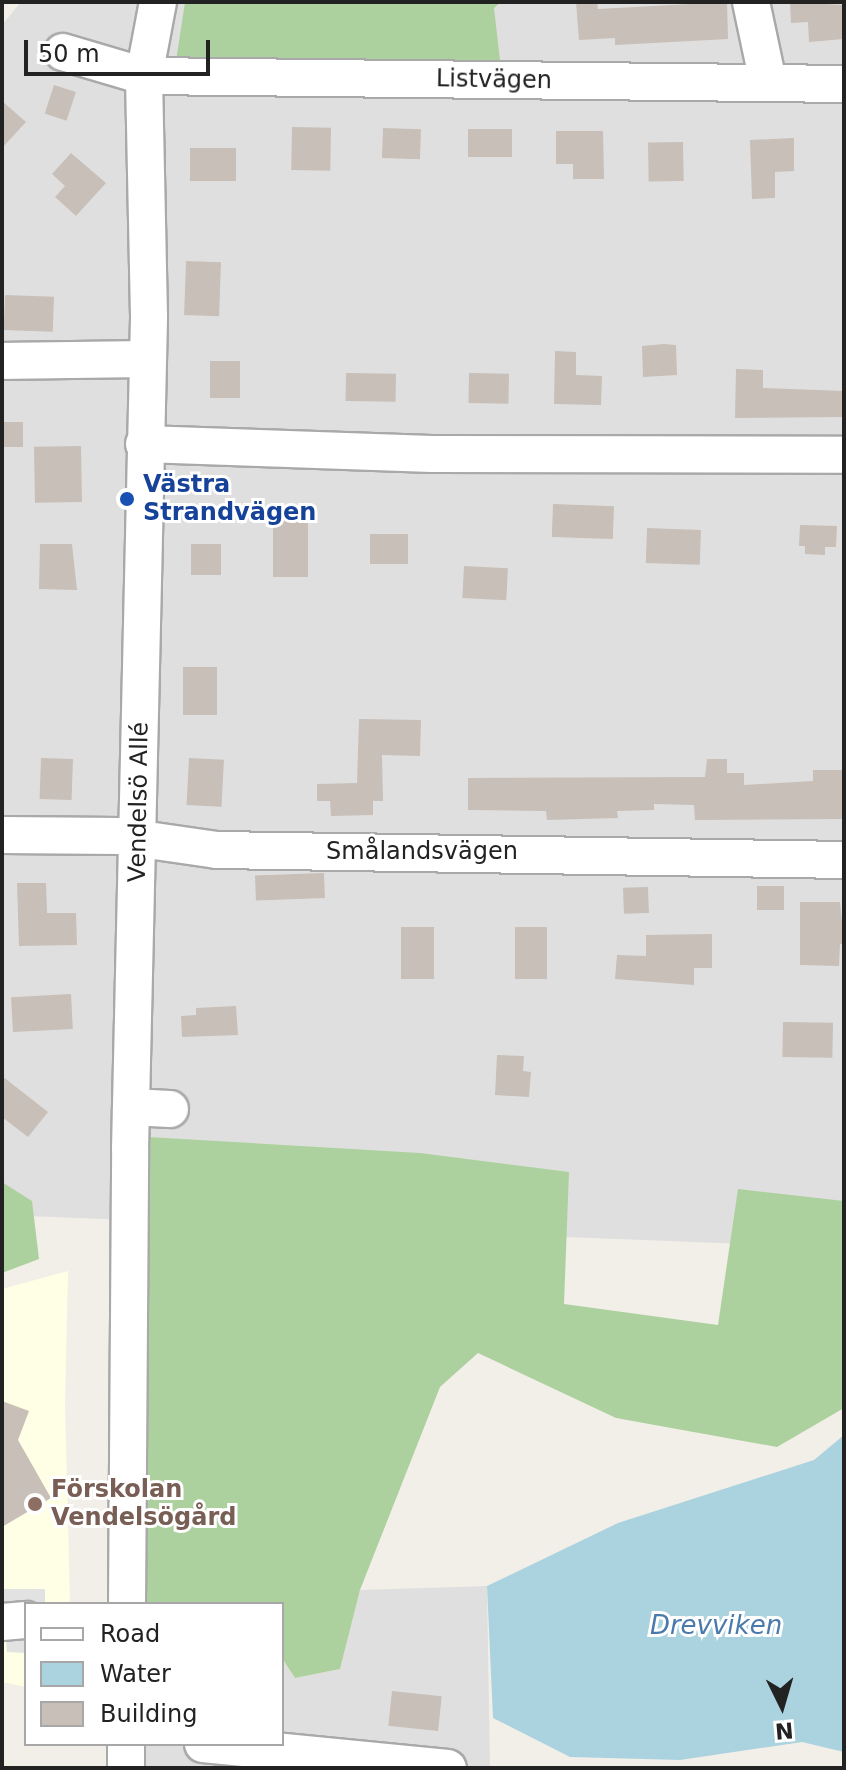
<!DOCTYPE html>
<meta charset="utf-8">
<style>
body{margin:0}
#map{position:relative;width:846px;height:1770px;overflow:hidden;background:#f2efe9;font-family:"DejaVu Sans",sans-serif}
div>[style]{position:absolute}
.residential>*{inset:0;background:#e0dfdf}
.education>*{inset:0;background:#ffffe5}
.forest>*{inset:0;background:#add19e}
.parking>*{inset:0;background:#e2e2e2}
.water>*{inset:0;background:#aad3df}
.building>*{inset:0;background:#c7bfb8;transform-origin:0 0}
.roads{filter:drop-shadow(2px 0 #a9a9a9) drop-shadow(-2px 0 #a9a9a9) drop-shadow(0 2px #a9a9a9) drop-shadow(0 -2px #a9a9a9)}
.minor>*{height:36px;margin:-18px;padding:0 18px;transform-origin:18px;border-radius:18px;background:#fff}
.dots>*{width:22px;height:22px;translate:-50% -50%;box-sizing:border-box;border:4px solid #fff;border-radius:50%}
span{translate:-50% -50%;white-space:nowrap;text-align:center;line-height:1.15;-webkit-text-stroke:6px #fff;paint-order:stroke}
.street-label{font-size:24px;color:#222}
.transit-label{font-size:24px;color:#164399;font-weight:700}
.left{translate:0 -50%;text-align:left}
.education-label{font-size:24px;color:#785e54;font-weight:700}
.water-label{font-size:26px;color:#4a7aab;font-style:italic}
.frame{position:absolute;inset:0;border:4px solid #222;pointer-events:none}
.legend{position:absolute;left:24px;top:1602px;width:260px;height:144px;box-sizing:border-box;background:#fff;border:2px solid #a7a7a7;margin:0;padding:10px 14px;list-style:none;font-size:24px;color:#222}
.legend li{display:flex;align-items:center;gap:16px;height:40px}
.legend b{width:40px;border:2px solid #a7a7a7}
.north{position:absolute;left:742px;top:1666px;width:80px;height:80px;-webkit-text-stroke:6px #fff;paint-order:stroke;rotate:175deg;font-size:22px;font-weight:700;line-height:32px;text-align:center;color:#222}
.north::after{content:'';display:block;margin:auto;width:28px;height:36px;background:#222;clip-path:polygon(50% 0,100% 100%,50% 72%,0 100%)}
.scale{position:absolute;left:24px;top:40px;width:186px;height:36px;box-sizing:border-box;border:4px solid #222;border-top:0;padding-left:10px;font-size:24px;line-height:28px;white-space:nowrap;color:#222;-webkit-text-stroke:6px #fff;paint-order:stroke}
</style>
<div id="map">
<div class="residential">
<i style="clip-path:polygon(21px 2px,844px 2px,844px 1248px,2px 1215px,2px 25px)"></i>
<i style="clip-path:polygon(487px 1586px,490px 1768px,144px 1768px,144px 1744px,282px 1744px,282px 1658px,295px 1678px,340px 1669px,360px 1590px)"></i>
</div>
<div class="education">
<i style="clip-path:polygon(68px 1271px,65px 1404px,70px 1604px,26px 1604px,26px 1687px,2px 1682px,2px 1289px)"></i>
</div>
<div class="forest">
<i style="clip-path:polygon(185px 2px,501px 2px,494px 8px,500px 60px,176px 61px)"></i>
<i style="clip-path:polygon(148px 1137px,420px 1153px,569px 1172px,564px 1304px,718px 1325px,738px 1189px,844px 1201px,844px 1408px,777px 1447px,616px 1418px,478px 1353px,440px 1387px,360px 1590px,340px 1669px,295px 1678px,282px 1658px,282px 1604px,142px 1604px)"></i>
<i style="clip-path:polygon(2px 1182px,32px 1201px,39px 1259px,2px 1273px)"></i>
</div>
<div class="parking">
<i style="clip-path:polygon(2px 1589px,45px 1589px,45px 1604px,26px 1604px,26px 1653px,7px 1652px)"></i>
</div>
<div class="water">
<i style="clip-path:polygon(844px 1435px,844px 1752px,802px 1742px,680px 1760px,570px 1757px,493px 1718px,487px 1586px,618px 1523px,814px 1460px)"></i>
</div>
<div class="building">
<i style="clip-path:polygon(576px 2px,597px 2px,598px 9px,727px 2px,728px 39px,615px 45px,615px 38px,579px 40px)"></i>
<i style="clip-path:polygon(790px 2px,844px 5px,844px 39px,809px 42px,808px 22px,791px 23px)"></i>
<i style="left:54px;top:85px;width:23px;height:30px;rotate:18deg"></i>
<i style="clip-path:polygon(2px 101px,26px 122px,2px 148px)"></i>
<i style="left:292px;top:127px;width:39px;height:43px;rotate:1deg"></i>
<i style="left:383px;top:128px;width:38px;height:30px;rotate:2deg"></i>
<i style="left:468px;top:129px;width:44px;height:28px"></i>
<i style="clip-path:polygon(556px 131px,603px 131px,604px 179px,573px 179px,573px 164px,556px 164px)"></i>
<i style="clip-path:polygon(794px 138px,794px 171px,775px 172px,775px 198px,752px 199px,750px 140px)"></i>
<i style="left:683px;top:142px;width:39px;height:35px;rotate:89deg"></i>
<i style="left:190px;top:148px;width:46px;height:33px"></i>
<i style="clip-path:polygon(71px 153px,106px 183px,76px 216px,55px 197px,65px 186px,52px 174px)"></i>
<i style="left:186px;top:261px;width:35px;height:54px;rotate:2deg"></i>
<i style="left:5px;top:295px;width:49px;height:35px;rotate:2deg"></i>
<i style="clip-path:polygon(664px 344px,676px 345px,677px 375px,643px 377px,642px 346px)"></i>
<i style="clip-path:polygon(555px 351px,576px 352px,576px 375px,602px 376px,601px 405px,554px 404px)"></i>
<i style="left:210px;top:361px;width:30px;height:37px"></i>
<i style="clip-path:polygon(736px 369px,763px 370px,763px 388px,844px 391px,844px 417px,735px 418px)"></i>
<i style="left:346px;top:373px;width:50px;height:28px;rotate:1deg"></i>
<i style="left:469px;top:373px;width:40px;height:30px;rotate:1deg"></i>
<i style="left:23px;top:422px;width:25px;height:21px;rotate:90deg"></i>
<i style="left:81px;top:446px;width:56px;height:47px;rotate:89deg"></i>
<i style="left:553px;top:504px;width:61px;height:33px;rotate:2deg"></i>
<i style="left:308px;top:520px;width:57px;height:35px;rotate:90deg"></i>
<i style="clip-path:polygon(800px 525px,837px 526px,836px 547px,825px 547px,825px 555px,805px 554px,805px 546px,799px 546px)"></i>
<i style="left:647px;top:528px;width:54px;height:35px;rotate:2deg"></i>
<i style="left:370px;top:534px;width:38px;height:30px"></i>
<i style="clip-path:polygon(40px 544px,72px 544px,77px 590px,39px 589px)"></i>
<i style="left:191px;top:544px;width:30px;height:31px"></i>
<i style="left:464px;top:566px;width:44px;height:32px;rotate:3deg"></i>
<i style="left:183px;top:667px;width:34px;height:48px"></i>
<i style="clip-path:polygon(359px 719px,421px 720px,420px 756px,382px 755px,383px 801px,373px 801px,373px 815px,331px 816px,330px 801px,317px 801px,317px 784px,357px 783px)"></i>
<i style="left:41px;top:758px;width:32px;height:41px;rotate:2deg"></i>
<i style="left:189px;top:758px;width:35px;height:47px;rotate:3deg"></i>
<i style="clip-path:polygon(707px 759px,727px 759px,727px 773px,744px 773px,744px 785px,813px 781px,813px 770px,844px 770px,844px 819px,695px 820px,694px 805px,654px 804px,654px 810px,617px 811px,618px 818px,547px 820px,546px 811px,468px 810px,468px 778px,705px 777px)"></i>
<i style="left:324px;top:873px;width:25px;height:69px;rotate:88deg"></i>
<i style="clip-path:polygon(17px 883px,46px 883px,47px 913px,76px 913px,77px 945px,19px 946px)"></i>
<i style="left:757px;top:886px;width:27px;height:24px"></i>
<i style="left:648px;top:887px;width:26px;height:25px;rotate:88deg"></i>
<i style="clip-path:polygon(800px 902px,840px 902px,844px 944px,840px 944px,839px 966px,800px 965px)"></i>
<i style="left:401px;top:927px;width:33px;height:52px"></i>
<i style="left:515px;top:927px;width:32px;height:52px"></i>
<i style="clip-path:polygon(712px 934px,712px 968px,694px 968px,694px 985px,615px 979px,617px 955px,646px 956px,646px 935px)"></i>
<i style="left:71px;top:994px;width:35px;height:60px;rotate:87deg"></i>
<i style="clip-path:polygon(236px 1006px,238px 1035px,182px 1037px,181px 1016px,196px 1015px,196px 1008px)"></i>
<i style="left:783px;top:1022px;width:50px;height:35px;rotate:1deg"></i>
<i style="clip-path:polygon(497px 1055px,524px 1056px,523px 1071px,531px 1072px,529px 1097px,495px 1095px)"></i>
<i style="clip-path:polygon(2px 1076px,48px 1112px,28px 1137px,2px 1117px)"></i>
<i style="clip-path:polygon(2px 1401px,29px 1411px,18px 1440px,51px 1498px,2px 1527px)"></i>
<i style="left:392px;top:1691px;width:50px;height:35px;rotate:6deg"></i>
</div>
<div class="roads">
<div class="minor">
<i style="left:751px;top:2px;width:82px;rotate:78deg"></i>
<i style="left:63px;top:52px;width:84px;rotate:16.5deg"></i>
<i style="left:144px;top:76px;width:700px;rotate:0.65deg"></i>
<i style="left:2px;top:361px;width:145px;rotate:-0.8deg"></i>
<i style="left:144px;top:444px;width:288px;rotate:2deg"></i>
<i style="left:432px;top:454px;width:412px;rotate:0.1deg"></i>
<i style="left:2px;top:835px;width:118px;rotate:0.5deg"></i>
<i style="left:120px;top:836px;width:98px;rotate:8.2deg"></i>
<i style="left:217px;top:850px;width:627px;rotate:0.91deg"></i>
<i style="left:131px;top:1107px;width:39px;rotate:3deg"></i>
<i style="left:127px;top:1604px;width:455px;rotate:-89.6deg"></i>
<i style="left:130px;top:1149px;width:833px;rotate:-88.69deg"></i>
<i style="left:149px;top:316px;width:240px;rotate:-91.2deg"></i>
<i style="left:144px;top:76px;width:75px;rotate:-79.3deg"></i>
<i style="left:2px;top:1622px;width:24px;rotate:-5deg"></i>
<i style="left:203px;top:1744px;width:246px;rotate:5.6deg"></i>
<i style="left:126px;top:1768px;width:24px;rotate:-90deg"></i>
</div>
</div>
<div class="dots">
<i style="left:127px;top:499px;background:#1a4fb4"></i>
<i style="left:35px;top:1504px;background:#8d6e63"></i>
</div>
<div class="street-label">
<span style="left:494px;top:80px;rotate:1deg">Listvägen</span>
<span style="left:139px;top:802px;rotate:-89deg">Vendelsö Allé</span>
<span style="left:422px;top:852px">Smålandsvägen</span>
</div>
<div class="transit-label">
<span class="left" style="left:143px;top:499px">Västra<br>Strandvägen</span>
</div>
<div class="education-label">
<span class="left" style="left:51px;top:1504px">Förskolan<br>Vendelsögård</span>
</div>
<div class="water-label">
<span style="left:716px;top:1626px">Drevviken</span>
</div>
<div class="frame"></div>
<ul class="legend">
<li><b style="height:10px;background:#fff"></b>Road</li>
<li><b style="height:22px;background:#aad3df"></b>Water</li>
<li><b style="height:22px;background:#c7bfb8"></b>Building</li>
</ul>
<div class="north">N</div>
<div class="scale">50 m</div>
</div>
